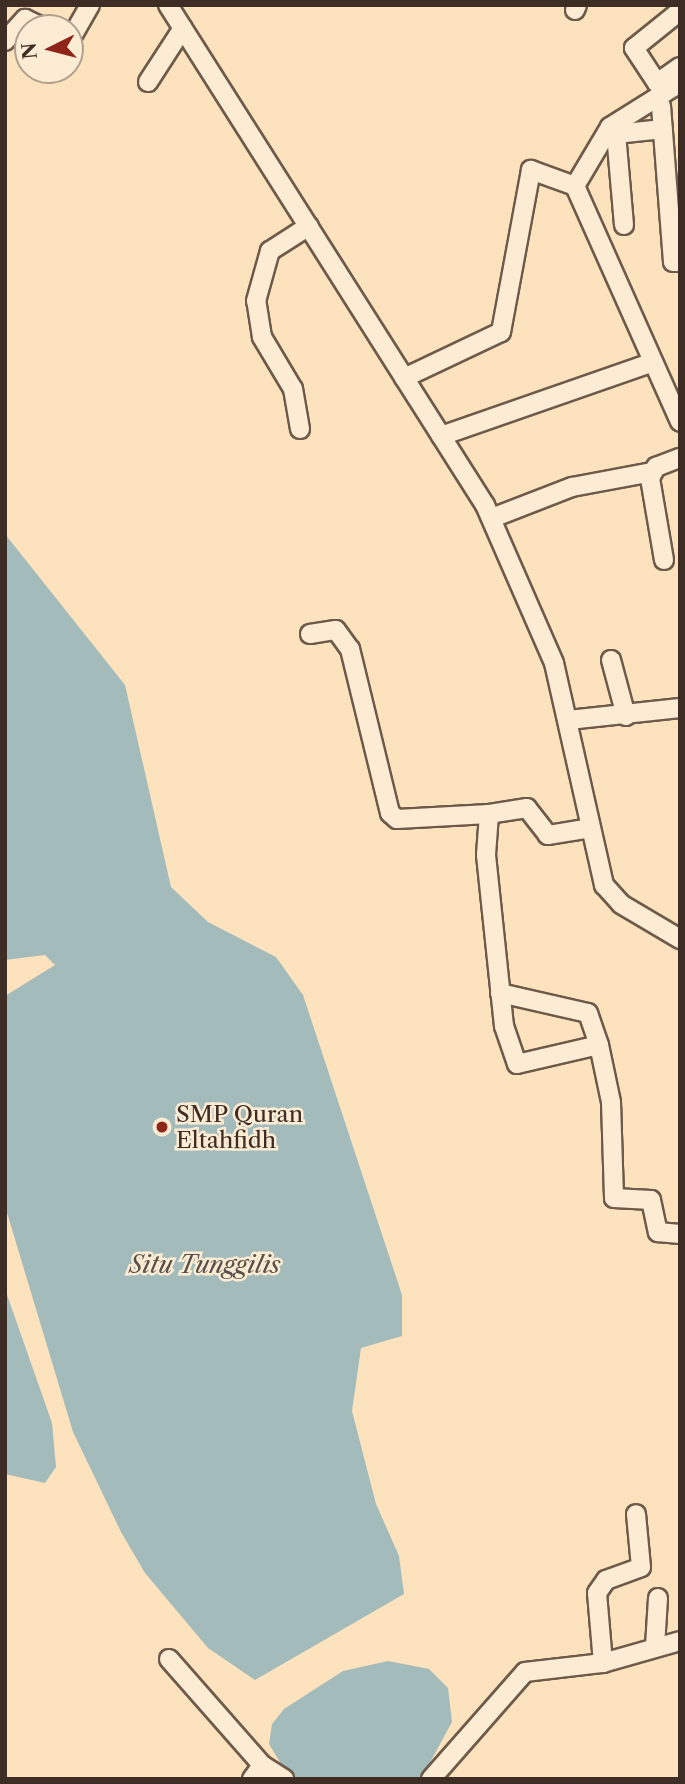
<!DOCTYPE html>
<style>
body{margin:0}
#map{position:relative;width:685px;height:1784px;overflow:hidden;background:#fce2bd;font-family:"Libre Caslon Text",serif}
div>[style]{position:absolute}
.water>*{inset:0;background:#a4bbbc}
.roads{filter:drop-shadow(2px 0 #6e5a4a) drop-shadow(-2px 0 #6e5a4a) drop-shadow(0 2px #6e5a4a) drop-shadow(0 -2px #6e5a4a)}
.minor>*{height:18px;margin:-9px;padding:0 9px;transform-origin:9px;border-radius:9px;background:#fdecd4}
.dots>*{width:19px;height:19px;translate:-50% -50%;box-sizing:border-box;border:4px solid #fdecd4;border-radius:50%}
span{translate:-50% -50%;white-space:nowrap;text-align:center;line-height:1.15;-webkit-text-stroke:5px #fdecd4;paint-order:stroke}
.poi-label{font-size:23px;color:#3e2d24}
.left{translate:0 -50%;text-align:left}
.water-label{font-size:24px;color:#58504a;font-style:italic}
.frame{position:absolute;inset:0;border:7px solid #3e2d24;pointer-events:none}
.north{position:absolute;left:14px;top:14px;width:70px;height:70px;box-sizing:border-box;background:#fdecd4;border:2px solid #b1a08e;border-radius:50%;rotate:264deg;font-size:19px;font-weight:700;line-height:28px;text-align:center;color:#3e2d24}
.north::after{content:'';display:block;margin:auto;width:24px;height:32px;background:#8f2418;clip-path:polygon(50% 0,100% 100%,50% 72%,0 100%)}
</style>
<div id="map">
<div class="water">
<i style="clip-path:polygon(5px 534px,125px 685px,171px 887px,208px 922px,276px 957px,303px 995px,402px 1295px,402px 1336px,361px 1348px,352px 1411px,376px 1504px,399px 1556px,404px 1594px,255px 1680px,208px 1648px,145px 1573px,121px 1532px,73px 1432px,5px 1206px,5px 996px,55px 965px,45px 955px,5px 960px)"></i>
<i style="clip-path:polygon(5px 1289px,52px 1423px,56px 1467px,45px 1483px,5px 1474px)"></i>
<i style="clip-path:polygon(388px 1661px,429px 1669px,448px 1688px,452px 1722px,421px 1779px,290px 1779px,269px 1744px,272px 1724px,284px 1709px,343px 1671px)"></i>
</div>
<div class="roads">
<div class="minor">
<i style="left:168px;top:5px;width:592px;rotate:57.63deg"></i>
<i style="left:485px;top:505px;width:172px;rotate:66.4deg"></i>
<i style="left:554px;top:663px;width:228px;rotate:77.3deg"></i>
<i style="left:604px;top:885px;width:25px;rotate:48deg"></i>
<i style="left:621px;top:904px;width:69px;rotate:30.7deg"></i>
<i style="left:575px;top:10px;width:5px;rotate:-68deg"></i>
<i style="left:680px;top:11px;width:59px;rotate:141.2deg"></i>
<i style="left:634px;top:48px;width:42px;rotate:56.7deg"></i>
<i style="left:657px;top:83px;width:28px;rotate:-35deg"></i>
<i style="left:70px;top:40px;width:40px;rotate:-60.3deg"></i>
<i style="left:5px;top:41px;width:30px;rotate:-48deg"></i>
<i style="left:25px;top:19px;width:21px;rotate:25deg"></i>
<i style="left:148px;top:82px;width:64px;rotate:-57.1deg"></i>
<i style="left:680px;top:83px;width:83px;rotate:147.8deg"></i>
<i style="left:610px;top:127px;width:69px;rotate:120.7deg"></i>
<i style="left:575px;top:186px;width:258px;rotate:66deg"></i>
<i style="left:661px;top:106px;width:156px;rotate:85.6deg"></i>
<i style="left:673px;top:262px;width:7px"></i>
<i style="left:624px;top:225px;width:91px;rotate:-95deg"></i>
<i style="left:616px;top:134px;width:47px;rotate:-6.1deg"></i>
<i style="left:404px;top:378px;width:107px;rotate:-25.4deg"></i>
<i style="left:501px;top:332px;width:165px;rotate:-79.5deg"></i>
<i style="left:531px;top:170px;width:47px;rotate:20deg"></i>
<i style="left:300px;top:429px;width:41px;rotate:-99.9deg"></i>
<i style="left:293px;top:389px;width:61px;rotate:-120.8deg"></i>
<i style="left:262px;top:337px;width:36px;rotate:-99deg"></i>
<i style="left:256px;top:301px;width:52px;rotate:-74.4deg"></i>
<i style="left:270px;top:251px;width:46px;rotate:-32.7deg"></i>
<i style="left:441px;top:436px;width:222px;rotate:-19.2deg"></i>
<i style="left:492px;top:518px;width:86px;rotate:-21.2deg"></i>
<i style="left:572px;top:487px;width:81px;rotate:-10.6deg"></i>
<i style="left:664px;top:560px;width:83px;rotate:-99.7deg"></i>
<i style="left:650px;top:478px;width:13px;rotate:-61deg"></i>
<i style="left:656px;top:467px;width:26px;rotate:-21deg"></i>
<i style="left:310px;top:634px;width:26px;rotate:-9deg"></i>
<i style="left:336px;top:630px;width:24px;rotate:54deg"></i>
<i style="left:350px;top:649px;width:169px;rotate:76.3deg"></i>
<i style="left:390px;top:813px;width:9px;rotate:41deg"></i>
<i style="left:397px;top:819px;width:92px;rotate:-3.1deg"></i>
<i style="left:611px;top:660px;width:58px;rotate:75deg"></i>
<i style="left:568px;top:720px;width:113px;rotate:-6.1deg"></i>
<i style="left:591px;top:828px;width:44px;rotate:170.8deg"></i>
<i style="left:548px;top:835px;width:34px;rotate:-128deg"></i>
<i style="left:527px;top:808px;width:38px;rotate:171deg"></i>
<i style="left:489px;top:814px;width:41px;rotate:94.2deg"></i>
<i style="left:486px;top:855px;width:172px;rotate:84deg"></i>
<i style="left:504px;top:1026px;width:40px;rotate:71.1deg"></i>
<i style="left:517px;top:1064px;width:84px;rotate:-13deg"></i>
<i style="left:599px;top:1045px;width:58px;rotate:78.1deg"></i>
<i style="left:611px;top:1102px;width:96px;rotate:88.2deg"></i>
<i style="left:614px;top:1198px;width:37px;rotate:3deg"></i>
<i style="left:651px;top:1200px;width:33px;rotate:78deg"></i>
<i style="left:658px;top:1232px;width:22px;rotate:5deg"></i>
<i style="left:500px;top:993px;width:90px;rotate:12.8deg"></i>
<i style="left:588px;top:1013px;width:34px;rotate:71deg"></i>
<i style="left:655px;top:1646px;width:48px;rotate:-86.4deg"></i>
<i style="left:169px;top:1659px;width:141px;rotate:48.7deg"></i>
<i style="left:262px;top:1765px;width:26px;rotate:32deg"></i>
<i style="left:603px;top:1663px;width:70px;rotate:-94.9deg"></i>
<i style="left:597px;top:1593px;width:16px;rotate:-55deg"></i>
<i style="left:606px;top:1580px;width:37px;rotate:-20deg"></i>
<i style="left:641px;top:1567px;width:53px;rotate:-95.4deg"></i>
<i style="left:252px;top:1779px;width:17px;rotate:-54deg"></i>
<i style="left:431px;top:1779px;width:142px;rotate:-48.7deg"></i>
<i style="left:525px;top:1672px;width:79px;rotate:-6.6deg"></i>
<i style="left:603px;top:1663px;width:80px;rotate:-15.9deg"></i>
</div>
</div>
<div class="dots">
<i style="left:162px;top:1127px;background:#8f2418"></i>
</div>
<div class="poi-label">
<span class="left" style="left:176px;top:1127px">SMP Quran<br>Eltahfidh</span>
</div>
<div class="water-label">
<span style="left:205px;top:1265px">Situ Tunggilis</span>
</div>
<div class="frame"></div>
<div class="north">N</div>
</div>
